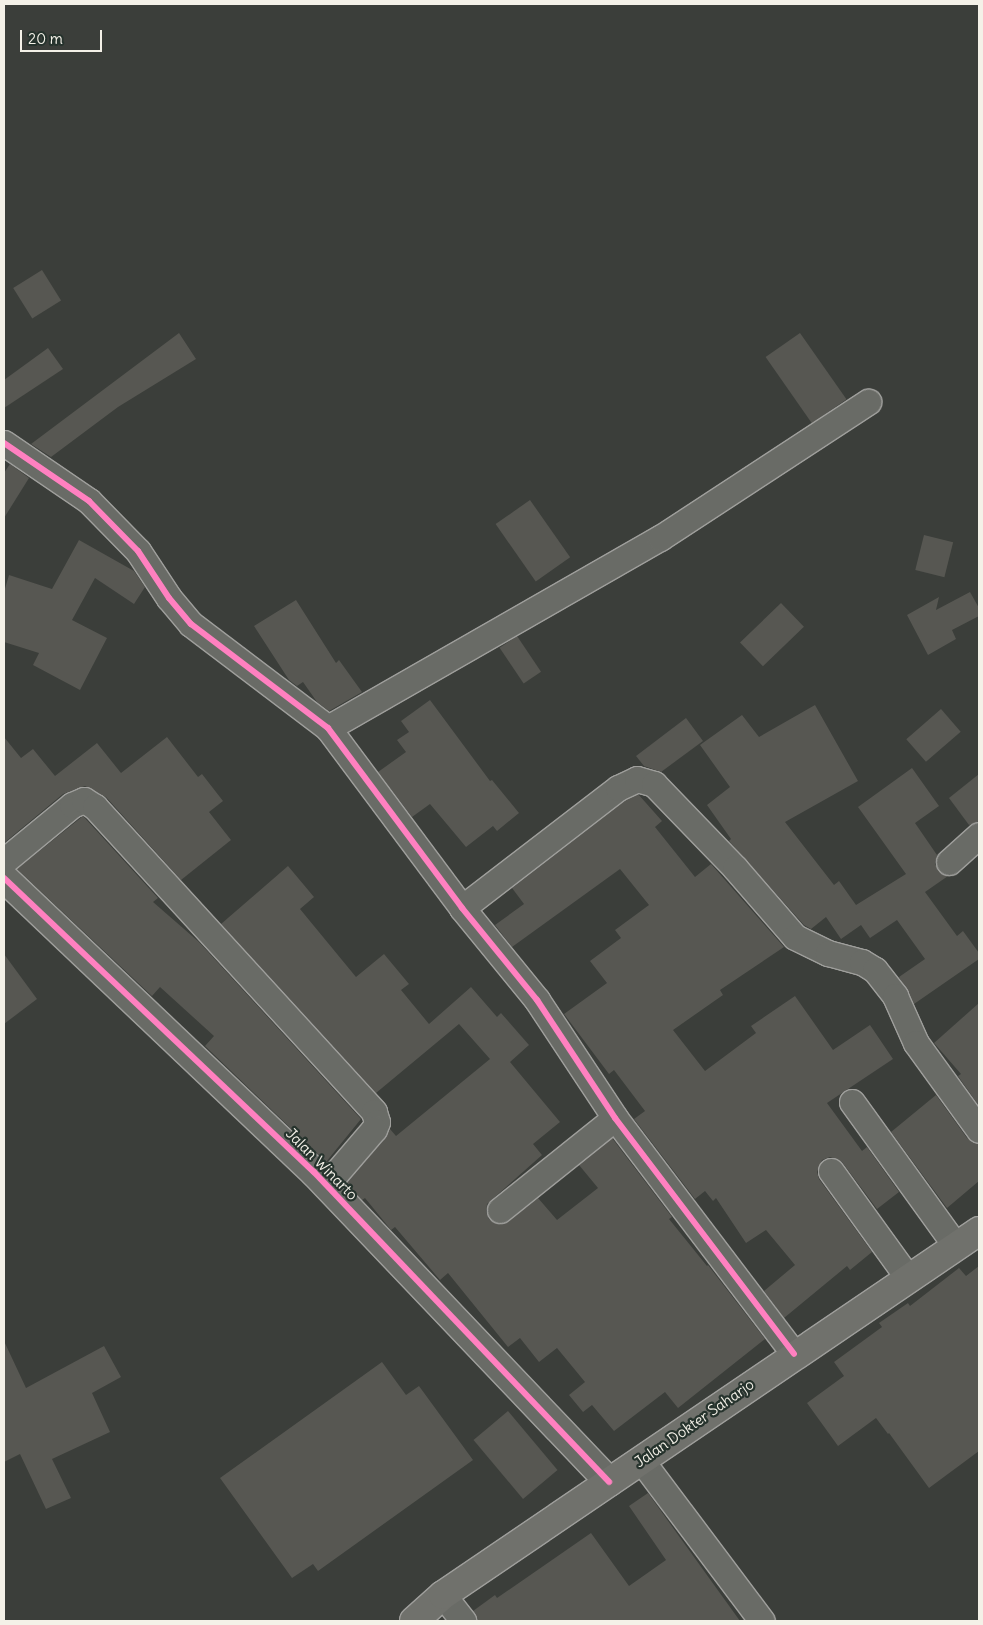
<!DOCTYPE html>
<style>
body{margin:0}
#map{position:relative;width:983px;height:1625px;overflow:hidden;background:#3b3e3a;font-family:Delius,sans-serif}
div>[style]{position:absolute}
.building>*{inset:0;background:#575752;transform-origin:0 0}
.roads{filter:drop-shadow(1px 0 #9f9f9c) drop-shadow(-1px 0 #9f9f9c) drop-shadow(0 1px #9f9f9c) drop-shadow(0 -1px #9f9f9c)}
.street>*{height:25px;margin:-12.5px;padding:0 12.5px;transform-origin:12.5px;border-radius:12.5px;background:#696b66}
.secondary>*{height:28px;margin:-14px;padding:0 14px;transform-origin:14px;border-radius:14px;background:#696b66}
.highway>*{height:28px;margin:-14px;padding:0 14px;transform-origin:14px;border-radius:14px;background:#70716c}
.cycleway>*{height:6px;margin:-3px;padding:0 3px;transform-origin:3px;border-radius:3px;background:#ff80c0}
span{translate:-50% -50%;white-space:nowrap;text-align:center;line-height:1.15;-webkit-text-stroke:4.5px #26332d;paint-order:stroke}
.street-label{font-size:15px;color:#f4f1e8}
.frame{position:absolute;inset:0;border:5px solid #f4f1e8;pointer-events:none}
.scale{position:absolute;left:20px;top:30px;width:82px;height:22px;box-sizing:border-box;border:2px solid #f4f1e8;border-top:0;padding-left:6px;font-size:15px;line-height:18px;white-space:nowrap;color:#f4f1e8;-webkit-text-stroke:4px #26332d;paint-order:stroke}
</style>
<div id="map">
<div class="building">
<i style="left:42px;top:270px;width:36px;height:34px;rotate:58deg"></i>
<i style="clip-path:polygon(179px 333px,196px 359px,118px 407px,51px 457px,31px 444px)"></i>
<i style="left:800px;top:333px;width:81px;height:42px;rotate:55deg"></i>
<i style="clip-path:polygon(48px 348px,63px 369px,4px 408px,4px 380px)"></i>
<i style="clip-path:polygon(10px 464px,29px 478px,4px 518px,4px 473px)"></i>
<i style="left:530px;top:500px;width:70px;height:42px;rotate:55deg"></i>
<i style="left:924px;top:535px;width:30px;height:36px;rotate:14deg"></i>
<i style="clip-path:polygon(79px 540px,134px 571px,145px 587px,134px 604px,95px 578px,72px 620px,107px 638px,80px 690px,33px 665px,39px 653px,4px 642px,4px 592px,9px 575px,52px 589px)"></i>
<i style="clip-path:polygon(970px 592px,979px 608px,979px 616px,952px 630px,956px 639px,928px 655px,907px 615px,939px 597px,936px 610px)"></i>
<i style="clip-path:polygon(296px 600px,336px 663px,339px 660px,362px 692px,329px 711px,317px 702px,303px 682px,297px 686px,289px 680px,254px 626px)"></i>
<i style="left:781px;top:603px;width:33px;height:57px;rotate:46deg"></i>
<i style="left:517px;top:636px;width:43px;height:21px;rotate:56deg"></i>
<i style="clip-path:polygon(430px 700px,490px 781px,492px 780px,519px 813px,497px 831px,493px 826px,466px 847px,430px 804px,412px 817px,378px 772px,406px 752px,397px 740px,409px 732px,401px 721px)"></i>
<i style="clip-path:polygon(815px 705px,858px 781px,785px 822px,834px 885px,839px 881px,856px 905px,906px 874px,858px 807px,912px 768px,939px 806px,915px 823px,937px 855px,935px 864px,938px 871px,948px 876px,925px 892px,957px 936px,963px 931px,979px 953px,979px 959px,914px 1004px,899px 977px,925px 959px,897px 920px,870px 938px,861px 925px,841px 939px,826px 917px,811px 929px,804px 925px,729px 841px,731px 839px,707px 805px,730px 787px,700px 745px,742px 715px,759px 737px)"></i>
<i style="left:941px;top:709px;width:30px;height:46px;rotate:49deg"></i>
<i style="clip-path:polygon(686px 718px,703px 741px,661px 772px,644px 766px,636px 756px)"></i>
<i style="clip-path:polygon(4px 737px,21px 758px,33px 749px,55px 776px,97px 743px,121px 773px,167px 737px,198px 777px,202px 774px,223px 801px,209px 812px,231px 840px,181px 880px,106px 797px,85px 786px,63px 794px,4px 843px)"></i>
<i style="clip-path:polygon(979px 774px,979px 821px,969px 825px,949px 798px)"></i>
<i style="clip-path:polygon(638px 794px,662px 821px,655px 827px,695px 877px,711px 864px,784px 947px,720px 990px,723px 995px,673px 1030px,705px 1071px,756px 1033px,751px 1026px,795px 996px,833px 1050px,870px 1025px,893px 1059px,827px 1103px,862px 1151px,867px 1147px,899px 1192px,877px 1209px,842px 1162px,830px 1157px,822px 1160px,817px 1172px,819px 1179px,872px 1252px,850px 1270px,847px 1266px,784px 1318px,764px 1291px,795px 1265px,766px 1230px,746px 1243px,716px 1198px,713px 1201px,705px 1191px,695px 1199px,634px 1119px,645px 1111px,614px 1070px,609px 1074px,564px 1014px,607px 983px,590px 961px,621px 938px,615px 930px,649px 905px,620px 869px,512px 947px,495px 925px,524px 904px,512px 888px,626px 800px)"></i>
<i style="clip-path:polygon(83px 816px,158px 898px,153px 902px,199px 942px,361px 1119px,326px 1162px,205px 1046px,214px 1036px,160px 987px,152px 996px,17px 869px)"></i>
<i style="clip-path:polygon(288px 866px,314px 897px,300px 909px,356px 977px,384px 954px,409px 984px,401px 990px,429px 1024px,471px 987px,497px 1017px,501px 1013px,529px 1045px,510px 1062px,560px 1122px,533px 1144px,542px 1155px,487px 1204px,486px 1212px,489px 1219px,502px 1224px,509px 1221px,538px 1198px,557px 1220px,598px 1188px,579px 1165px,612px 1138px,672px 1217px,669px 1219px,707px 1266px,708px 1265px,765px 1339px,678px 1408px,665px 1392px,614px 1431px,592px 1405px,583px 1412px,569px 1395px,585px 1382px,557px 1348px,539px 1362px,520px 1338px,508px 1347px,448px 1273px,440px 1280px,395px 1227px,391px 1230px,365px 1198px,362px 1200px,346px 1183px,385px 1138px,390px 1129px,396px 1136px,490px 1059px,459px 1024px,376px 1093px,221px 924px)"></i>
<i style="clip-path:polygon(4px 954px,37px 999px,4px 1024px)"></i>
<i style="clip-path:polygon(979px 1003px,979px 1106px,958px 1076px,961px 1074px,934px 1043px)"></i>
<i style="clip-path:polygon(936px 1095px,967px 1138px,979px 1144px,979px 1181px,947px 1208px,891px 1132px)"></i>
<i style="clip-path:polygon(979px 1266px,979px 1451px,929px 1488px,889px 1433px,888px 1434px,876px 1418px,838px 1446px,807px 1403px,844px 1376px,834px 1362px,882px 1327px,879px 1323px,908px 1303px,910px 1306px,959px 1268px,966px 1276px)"></i>
<i style="clip-path:polygon(4px 1341px,26px 1388px,104px 1346px,121px 1377px,92px 1393px,110px 1432px,52px 1459px,71px 1498px,46px 1509px,20px 1454px,4px 1462px)"></i>
<i style="clip-path:polygon(382px 1362px,406px 1395px,419px 1386px,473px 1460px,318px 1571px,313px 1564px,292px 1578px,220px 1478px)"></i>
<i style="left:508px;top:1411px;width:77px;height:45px;rotate:50deg"></i>
<i style="clip-path:polygon(648px 1493px,740px 1621px,477px 1621px,473px 1611px,495px 1595px,497px 1598px,591px 1533px,629px 1586px,666px 1560px,629px 1506px)"></i>
</div>
<div class="roads">
<div class="street">
<i style="left:4px;top:443px;width:103px;rotate:34.3deg"></i>
<i style="left:89px;top:501px;width:70px;rotate:45.6deg"></i>
<i style="left:138px;top:551px;width:56px;rotate:56.6deg"></i>
<i style="left:169px;top:598px;width:34px;rotate:50deg"></i>
<i style="left:191px;top:624px;width:172px;rotate:37.2deg"></i>
<i style="left:328px;top:728px;width:224px;rotate:53.3deg"></i>
<i style="left:462px;top:908px;width:119px;rotate:50.8deg"></i>
<i style="left:537px;top:1000px;width:141px;rotate:56.5deg"></i>
<i style="left:615px;top:1118px;width:296px;rotate:52.8deg"></i>
<i style="left:328px;top:728px;width:383px;rotate:-29.8deg"></i>
<i style="left:660px;top:538px;width:249px;rotate:-33.2deg"></i>
<i style="left:4px;top:861px;width:88px;rotate:-39.5deg"></i>
<i style="left:72px;top:805px;width:13px;rotate:-23deg"></i>
<i style="left:84px;top:800px;width:13px;rotate:32deg"></i>
<i style="left:95px;top:807px;width:413px;rotate:47.5deg"></i>
<i style="left:374px;top:1112px;width:10px;rotate:73deg"></i>
<i style="left:377px;top:1122px;width:8px;rotate:113deg"></i>
<i style="left:374px;top:1129px;width:74px;rotate:130.6deg"></i>
<i style="left:949px;top:862px;width:40px;rotate:-42deg"></i>
<i style="left:462px;top:908px;width:197px;rotate:-37.6deg"></i>
<i style="left:618px;top:788px;width:21px;rotate:-25deg"></i>
<i style="left:637px;top:779px;width:18px;rotate:16deg"></i>
<i style="left:654px;top:784px;width:117px;rotate:46deg"></i>
<i style="left:735px;top:868px;width:91px;rotate:49deg"></i>
<i style="left:795px;top:937px;width:37px;rotate:26deg"></i>
<i style="left:828px;top:953px;width:35px;rotate:15deg"></i>
<i style="left:862px;top:962px;width:15px;rotate:32deg"></i>
<i style="left:875px;top:970px;width:33px;rotate:52deg"></i>
<i style="left:895px;top:996px;width:51px;rotate:65.9deg"></i>
<i style="left:916px;top:1043px;width:107px;rotate:54.1deg"></i>
<i style="left:852px;top:1102px;width:178px;rotate:54.2deg"></i>
<i style="left:831px;top:1171px;width:133px;rotate:54.2deg"></i>
<i style="left:500px;top:1210px;width:147px;rotate:-38.7deg"></i>
<i style="left:641px;top:1460px;width:201px;rotate:53.1deg"></i>
<i style="left:443px;top:1595px;width:33px;rotate:52deg"></i>
</div>
<div class="secondary">
<i style="left:4px;top:878px;width:427px;rotate:43.5deg"></i>
<i style="left:314px;top:1172px;width:428px;rotate:46.4deg"></i>
</div>
<div class="highway">
<i style="left:414px;top:1621px;width:39px;rotate:-42deg"></i>
<i style="left:443px;top:1595px;width:648px;rotate:-34.18deg"></i>
</div>
</div>
<div class="cycleway">
<i style="left:4px;top:443px;width:103px;rotate:34.3deg"></i>
<i style="left:89px;top:501px;width:70px;rotate:45.6deg"></i>
<i style="left:138px;top:551px;width:56px;rotate:56.6deg"></i>
<i style="left:169px;top:598px;width:34px;rotate:50deg"></i>
<i style="left:191px;top:624px;width:172px;rotate:37.2deg"></i>
<i style="left:328px;top:728px;width:224px;rotate:53.3deg"></i>
<i style="left:462px;top:908px;width:119px;rotate:50.8deg"></i>
<i style="left:537px;top:1000px;width:141px;rotate:56.5deg"></i>
<i style="left:615px;top:1118px;width:296px;rotate:52.8deg"></i>
<i style="left:4px;top:878px;width:427px;rotate:43.5deg"></i>
<i style="left:314px;top:1172px;width:428px;rotate:46.4deg"></i>
</div>
<div class="street-label">
<span style="left:322px;top:1164px;rotate:45deg">Jalan Winarto</span>
<span style="left:694px;top:1423px;rotate:-35deg">Jalan Dokter Saharjo</span>
</div>
<div class="frame"></div>
<div class="scale">20 m</div>
</div>
